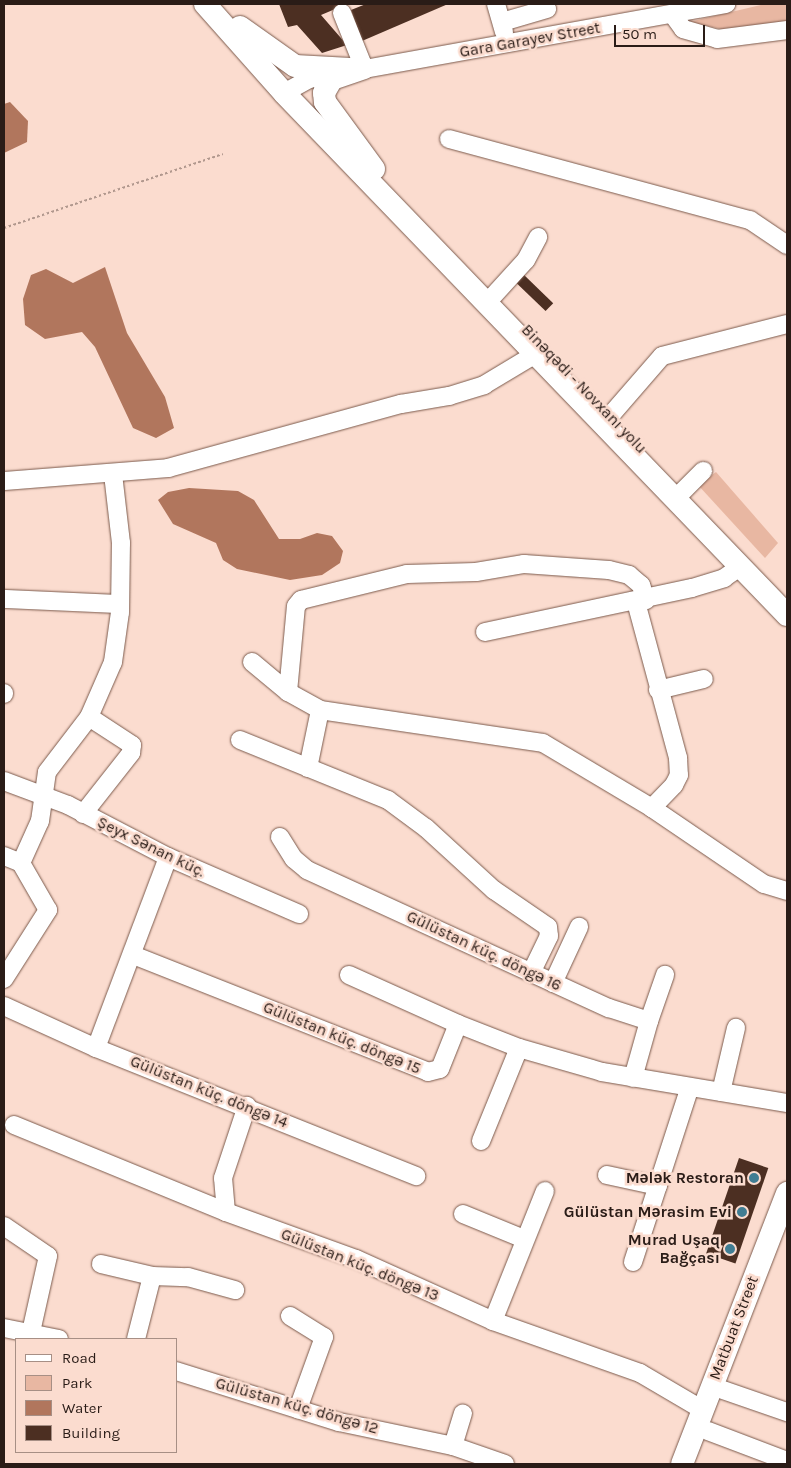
<!DOCTYPE html>
<meta charset="utf-8">
<style>
body{margin:0}
#map{position:relative;width:791px;height:1468px;overflow:hidden;background:#fbdccf;font-family:Karla,sans-serif}
div>[style]{position:absolute}
[style*='--x']{left:calc(var(--x)*1px);top:calc(var(--y)*1px);width:calc(var(--w)*1px);rotate:calc(var(--a)*1deg)}
.green>*{inset:0;background:#e8b7a2}
.water>*{inset:0;background:#b1765d}
.building>*{inset:0;background:#4c2f22;transform-origin:0 0}
.path>*{height:2px;margin-top:-1px;transform-origin:0;background:repeating-linear-gradient(90deg,#b1988e 0 2.5px,transparent 0 5px)}
.roads{filter:drop-shadow(0 0 1px #7b5a4c) drop-shadow(0 0 1px #7b5a4c)}
.minor>*{height:18px;margin:-9px;padding:0 9px;transform-origin:9px;border-radius:9px;background:#fff}
.major>*{height:22px;margin:-11px;padding:0 11px;transform-origin:11px;border-radius:11px;background:#fff}
.dots>*{width:14px;height:14px;translate:-50% -50%;box-sizing:border-box;border:2px solid #fbdccf;border-radius:50%}
span{translate:-50% -50%;white-space:nowrap;text-align:center;line-height:1.15;-webkit-text-stroke:5px #fbdccf;paint-order:stroke}
.street-label{font-size:16px;color:#2a1c17}
.poi-label{font-size:16px;color:#2a1c17;font-weight:700}
.right{translate:-100% -50%;text-align:right}
.frame{position:absolute;inset:0;border:5px solid #2a1c17;pointer-events:none}
.legend{position:absolute;left:15px;top:1338px;width:162px;height:115px;box-sizing:border-box;background:#fbdccf;border:1px solid #a78f85;margin:0;padding:6px 9px;list-style:none;font-size:15px;color:#2a1c17}
.legend li{display:flex;align-items:center;gap:10px;height:25px}
.legend b{width:25px;border:1px solid #a78f85}
.scale{position:absolute;left:614px;top:25px;width:91px;height:22px;box-sizing:border-box;border:2px solid #2a1c17;border-top:0;padding-left:6px;font-size:15px;line-height:18px;white-space:nowrap;color:#2a1c17;-webkit-text-stroke:4px #fbdccf;paint-order:stroke}
</style>
<div id="map">
<div class="green">
<i style="clip-path:polygon(765px 4px,787px 4px,787px 24px,726px 30px,689px 22px)"></i>
<i style="clip-path:polygon(716px 472px,778px 543px,765px 558px,698px 485px)"></i>
</div>
<div class="water">
<i style="clip-path:polygon(10px 102px,28px 121px,27px 142px,4px 153px,4px 104px)"></i>
<i style="clip-path:polygon(105px 267px,127px 333px,165px 397px,174px 428px,156px 438px,133px 428px,95px 347px,82px 332px,45px 339px,25px 325px,23px 299px,31px 275px,46px 269px,73px 283px)"></i>
<i style="clip-path:polygon(189px 488px,238px 491px,254px 500px,279px 539px,300px 539px,317px 533px,332px 536px,343px 551px,340px 563px,322px 575px,290px 580px,237px 569px,223px 560px,216px 543px,173px 524px,158px 500px,168px 492px)"></i>
</div>
<div class="building">
<i style="clip-path:polygon(279px 4px,347px 4px,321px 15px,347px 45px,322px 53px,297px 25px,288px 27px)"></i>
<i style="clip-path:polygon(366px 4px,448px 4px,362px 41px,351px 10px)"></i>
<i style="left:523px;top:274px;width:42px;height:11px;rotate:44deg"></i>
<i style="left:739px;top:1158px;width:31px;height:101px;rotate:19deg"></i>
</div>
<div class="path">
<i style="--x:4;--y:228;--w:231;--a:-18.7"></i>
</div>
<div class="roads">
<div class="minor">
<i style="--x:496;--y:4;--w:29;--a:74"></i>
<i style="--x:342;--y:13;--w:59;--a:68.2"></i>
<i style="--x:673;--y:15;--w:17;--a:54"></i>
<i style="--x:683;--y:29;--w:35;--a:16"></i>
<i style="--x:717;--y:39;--w:71;--a:-7.3"></i>
<i style="--x:502;--y:22;--w:47;--a:-16.1"></i>
<i style="--x:284;--y:93;--w:29;--a:-29"></i>
<i style="--x:309;--y:79;--w:424;--a:-10.2"></i>
<i style="--x:449;--y:139;--w:312;--a:15.1"></i>
<i style="--x:750;--y:220;--w:45;--a:34"></i>
<i style="--x:494;--y:295;--w:47;--a:-47.6"></i>
<i style="--x:526;--y:260;--w:26;--a:-62"></i>
<i style="--x:610;--y:416;--w:79;--a:-49.1"></i>
<i style="--x:662;--y:356;--w:129;--a:-14.4"></i>
<i style="--x:4;--y:481;--w:165;--a:-4.5"></i>
<i style="--x:168;--y:468;--w:242;--a:-15.4"></i>
<i style="--x:401;--y:404;--w:49;--a:-9.5"></i>
<i style="--x:449;--y:396;--w:37;--a:-17"></i>
<i style="--x:484;--y:385;--w:58;--a:-31"></i>
<i style="--x:682;--y:492;--w:30;--a:-45"></i>
<i style="--x:4;--y:599;--w:116;--a:2.5"></i>
<i style="--x:636;--y:602;--w:162;--a:74.9"></i>
<i style="--x:678;--y:758;--w:17;--a:87"></i>
<i style="--x:679;--y:775;--w:11;--a:117"></i>
<i style="--x:674;--y:785;--w:32;--a:134"></i>
<i style="--x:485;--y:632;--w:212;--a:-12"></i>
<i style="--x:692;--y:588;--w:34;--a:-17"></i>
<i style="--x:724;--y:578;--w:19;--a:-35"></i>
<i style="--x:252;--y:662;--w:47;--a:39.8"></i>
<i style="--x:288;--y:692;--w:37;--a:29"></i>
<i style="--x:320;--y:710;--w:225;--a:8.4"></i>
<i style="--x:543;--y:743;--w:127;--a:30.8"></i>
<i style="--x:652;--y:808;--w:135;--a:34.2"></i>
<i style="--x:764;--y:884;--w:24;--a:17"></i>
<i style="--x:658;--y:690;--w:47;--a:-13.4"></i>
<i style="--x:288;--y:692;--w:86;--a:-84.7"></i>
<i style="--x:296;--y:606;--w:8;--a:-50"></i>
<i style="--x:301;--y:600;--w:109;--a:-13.8"></i>
<i style="--x:407;--y:574;--w:69;--a:-1.7"></i>
<i style="--x:476;--y:572;--w:49;--a:-9.5"></i>
<i style="--x:524;--y:564;--w:85;--a:4"></i>
<i style="--x:609;--y:570;--w:21;--a:14"></i>
<i style="--x:629;--y:575;--w:16;--a:40"></i>
<i style="--x:641;--y:585;--w:16;--a:72"></i>
<i style="--x:4;--y:694;--w:1;--a:-90"></i>
<i style="--x:240;--y:740;--w:160;--a:22.1"></i>
<i style="--x:388;--y:800;--w:47;--a:36.4"></i>
<i style="--x:426;--y:828;--w:92;--a:42.4"></i>
<i style="--x:494;--y:890;--w:65;--a:34.4"></i>
<i style="--x:548;--y:927;--w:9;--a:84"></i>
<i style="--x:549;--y:936;--w:41;--a:115.9"></i>
<i style="--x:308;--y:768;--w:59;--a:-78.3"></i>
<i style="--x:4;--y:781;--w:68;--a:20.6"></i>
<i style="--x:68;--y:805;--w:113;--a:27.5"></i>
<i style="--x:168;--y:857;--w:143;--a:23.5"></i>
<i style="--x:83;--y:814;--w:78;--a:-51.8"></i>
<i style="--x:131;--y:753;--w:8;--a:-83"></i>
<i style="--x:132;--y:745;--w:51;--a:-146.9"></i>
<i style="--x:280;--y:837;--w:26;--a:58"></i>
<i style="--x:294;--y:859;--w:17;--a:40"></i>
<i style="--x:307;--y:870;--w:332;--a:24.6"></i>
<i style="--x:609;--y:1008;--w:42;--a:18"></i>
<i style="--x:649;--y:1021;--w:59;--a:105.7"></i>
<i style="--x:4;--y:856;--w:18;--a:22"></i>
<i style="--x:133;--y:955;--w:317;--a:21.6"></i>
<i style="--x:428;--y:1072;--w:12;--a:-14"></i>
<i style="--x:440;--y:1069;--w:48;--a:-68.2"></i>
<i style="--x:458;--y:1024;--w:66;--a:21.5"></i>
<i style="--x:519;--y:1048;--w:86;--a:16.1"></i>
<i style="--x:602;--y:1072;--w:188;--a:9.5"></i>
<i style="--x:349;--y:975;--w:120;--a:24.2"></i>
<i style="--x:4;--y:979;--w:82;--a:-57.5"></i>
<i style="--x:48;--y:910;--w:54;--a:-119.9"></i>
<i style="--x:21;--y:863;--w:46;--a:-65.7"></i>
<i style="--x:40;--y:821;--w:49;--a:-81.9"></i>
<i style="--x:47;--y:772;--w:69;--a:-52.6"></i>
<i style="--x:89;--y:717;--w:60;--a:-66.4"></i>
<i style="--x:113;--y:662;--w:50;--a:-82"></i>
<i style="--x:120;--y:612;--w:69;--a:-89.2"></i>
<i style="--x:121;--y:543;--w:69;--a:-96.6"></i>
<i style="--x:553;--y:983;--w:62;--a:-65.1"></i>
<i style="--x:4;--y:1006;--w:101;--a:24.5"></i>
<i style="--x:96;--y:1048;--w:345;--a:21.8"></i>
<i style="--x:649;--y:1021;--w:49;--a:-70.8"></i>
<i style="--x:96;--y:1048;--w:204;--a:-69.3"></i>
<i style="--x:721;--y:1092;--w:66;--a:-76.8"></i>
<i style="--x:14;--y:1125;--w:229;--a:22.3"></i>
<i style="--x:226;--y:1212;--w:138;--a:19.9"></i>
<i style="--x:356;--y:1259;--w:150;--a:24.3"></i>
<i style="--x:493;--y:1321;--w:156;--a:19.5"></i>
<i style="--x:640;--y:1373;--w:73;--a:30.4"></i>
<i style="--x:481;--y:1141;--w:100;--a:-67.8"></i>
<i style="--x:607;--y:1175;--w:52;--a:12.2"></i>
<i style="--x:226;--y:1212;--w:34;--a:-95"></i>
<i style="--x:223;--y:1178;--w:76;--a:-71.6"></i>
<i style="--x:463;--y:1214;--w:66;--a:22.3"></i>
<i style="--x:4;--y:1226;--w:53;--a:34.3"></i>
<i style="--x:48;--y:1256;--w:78;--a:102.6"></i>
<i style="--x:633;--y:1262;--w:184;--a:-72"></i>
<i style="--x:101;--y:1264;--w:52;--a:13.2"></i>
<i style="--x:152;--y:1276;--w:36;--a:2"></i>
<i style="--x:188;--y:1277;--w:49;--a:15.5"></i>
<i style="--x:290;--y:1316;--w:40;--a:32"></i>
<i style="--x:324;--y:1337;--w:77;--a:109.9"></i>
<i style="--x:493;--y:1321;--w:140;--a:-68.2"></i>
<i style="--x:4;--y:1328;--w:56;--a:11.3"></i>
<i style="--x:136;--y:1339;--w:65;--a:-75.7"></i>
<i style="--x:176;--y:1371;--w:171;--a:17.4"></i>
<i style="--x:339;--y:1422;--w:116;--a:11.9"></i>
<i style="--x:453;--y:1446;--w:55;--a:19.1"></i>
<i style="--x:723;--y:1390;--w:68;--a:19"></i>
<i style="--x:708;--y:1431;--w:85;--a:20.8"></i>
<i style="--x:453;--y:1446;--w:34;--a:-73"></i>
</div>
<div class="major">
<i style="--x:205;--y:4;--w:119;--a:48.4"></i>
<i style="--x:284;--y:93;--w:725;--a:46.06"></i>
<i style="--x:240;--y:27;--w:67;--a:35.3"></i>
<i style="--x:295;--y:66;--w:55;--a:3.1"></i>
<i style="--x:364;--y:68;--w:34;--a:161"></i>
<i style="--x:332;--y:79;--w:16;--a:120"></i>
<i style="--x:324;--y:93;--w:9;--a:84"></i>
<i style="--x:325;--y:102;--w:83;--a:53.8"></i>
<i style="--x:682;--y:1464;--w:291;--a:-68.8"></i>
</div>
</div>
<div class="dots">
<i style="left:754px;top:1178px;background:#407d93"></i>
<i style="left:742px;top:1212px;background:#407d93"></i>
<i style="left:730px;top:1249px;background:#407d93"></i>
</div>
<div class="street-label">
<span style="left:530px;top:40px;rotate:-10deg">Gara Garayev Street</span>
<span style="left:584px;top:389px;rotate:46deg">Binəqədi - Novxanı yolu</span>
<span style="left:151px;top:847px;rotate:26deg">Şeyx Sənan küç.</span>
<span style="left:484px;top:951px;rotate:25deg">Gülüstan küç. döngə 16</span>
<span style="left:342px;top:1038px;rotate:22deg">Gülüstan küç. döngə 15</span>
<span style="left:209px;top:1092px;rotate:22deg">Gülüstan küç. döngə 14</span>
<span style="left:360px;top:1265px;rotate:22deg">Gülüstan küç. döngə 13</span>
<span style="left:734px;top:1328px;rotate:-69deg">Matbuat Street</span>
<span style="left:297px;top:1406px;rotate:16deg">Gülüstan küç. döngə 12</span>
</div>
<div class="poi-label">
<span class="right" style="left:744px;top:1178px">Mələk Restoran</span>
<span class="right" style="left:732px;top:1212px">Gülüstan Mərasim Evi</span>
<span class="right" style="left:720px;top:1249px">Murad Uşaq<br>Bağçası</span>
</div>
<div class="frame"></div>
<ul class="legend">
<li><b style="height:6px;background:#fff"></b>Road</li>
<li><b style="height:14px;background:#e8b7a2"></b>Park</li>
<li><b style="height:14px;background:#b1765d"></b>Water</li>
<li><b style="height:14px;background:#4c2f22"></b>Building</li>
</ul>
<div class="scale">50 m</div>
</div>
